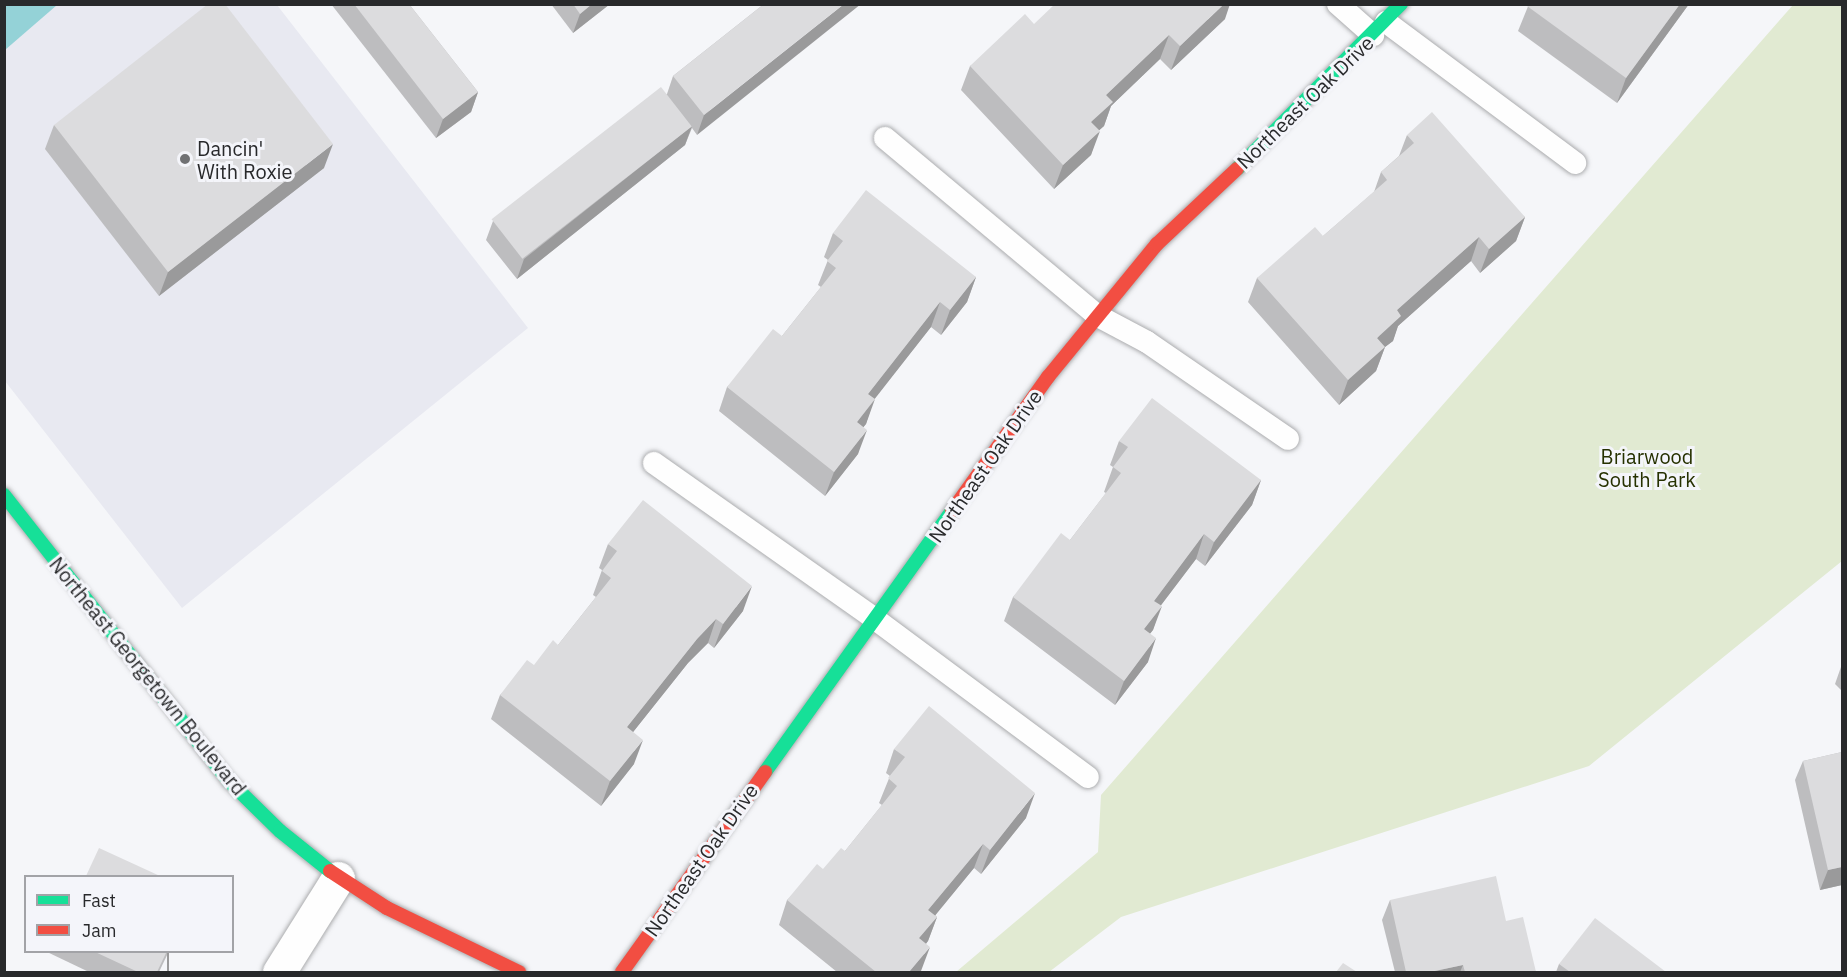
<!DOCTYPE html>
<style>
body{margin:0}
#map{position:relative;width:1847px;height:977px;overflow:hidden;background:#f5f6f9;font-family:"IBM Plex Sans",sans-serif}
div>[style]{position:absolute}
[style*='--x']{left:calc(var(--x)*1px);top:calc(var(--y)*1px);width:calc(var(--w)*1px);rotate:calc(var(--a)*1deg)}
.built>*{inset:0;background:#e8e9f1}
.green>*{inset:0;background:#e1ead2}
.water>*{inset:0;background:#94d2d7}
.roads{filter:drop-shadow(0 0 2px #abacae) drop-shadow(0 0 2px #abacae)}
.lane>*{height:22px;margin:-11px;padding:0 11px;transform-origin:11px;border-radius:11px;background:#fefefe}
.street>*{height:33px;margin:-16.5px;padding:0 16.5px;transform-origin:16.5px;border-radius:16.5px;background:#fefefe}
.fast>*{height:14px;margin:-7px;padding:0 7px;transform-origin:7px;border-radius:7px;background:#16e098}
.jam>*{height:14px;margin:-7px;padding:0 7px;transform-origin:7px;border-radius:7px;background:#f24e42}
.wall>*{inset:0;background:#bdbdbf}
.shaded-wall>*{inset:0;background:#9a9a9b;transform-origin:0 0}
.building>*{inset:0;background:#dcdcde;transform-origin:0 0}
.dots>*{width:16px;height:16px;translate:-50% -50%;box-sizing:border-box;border:3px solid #f4f5fa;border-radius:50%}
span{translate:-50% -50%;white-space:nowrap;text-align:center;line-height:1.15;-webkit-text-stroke:6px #f4f5fa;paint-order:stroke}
.street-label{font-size:20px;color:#28292b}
.poi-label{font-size:20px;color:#28292b}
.left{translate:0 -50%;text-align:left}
.park-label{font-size:20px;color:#263101}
.frame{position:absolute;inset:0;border:6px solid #28292b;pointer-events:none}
.legend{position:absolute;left:24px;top:875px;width:210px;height:78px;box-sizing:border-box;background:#f4f5fa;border:2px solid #a2a3a7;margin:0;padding:8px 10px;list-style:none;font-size:18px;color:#28292b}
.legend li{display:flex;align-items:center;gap:12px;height:30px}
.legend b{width:30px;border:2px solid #a2a3a7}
</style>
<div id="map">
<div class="built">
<i style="clip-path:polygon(5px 5px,277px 5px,528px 328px,182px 608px,5px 381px)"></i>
</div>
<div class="green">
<i style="clip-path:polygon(1793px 5px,1842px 5px,1842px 561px,1589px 766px,1121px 917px,1049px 972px,956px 972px,1098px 852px,1101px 795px)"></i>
</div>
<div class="water">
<i style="clip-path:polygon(5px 4px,57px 4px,57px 5px,5px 50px)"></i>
</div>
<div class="roads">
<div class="lane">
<i style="--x:1338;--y:4;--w:47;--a:41.5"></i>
<i style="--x:1386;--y:22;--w:236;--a:36.7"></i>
<i style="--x:885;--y:138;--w:278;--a:39.9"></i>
<i style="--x:1098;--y:316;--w:55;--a:28"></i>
<i style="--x:1147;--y:342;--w:171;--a:34.5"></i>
<i style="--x:654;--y:463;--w:271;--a:35.2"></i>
<i style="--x:875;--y:619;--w:265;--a:36.6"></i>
</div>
<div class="street">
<i style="--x:279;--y:972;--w:111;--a:-57.9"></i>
</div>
<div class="fast">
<i style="--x:1237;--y:169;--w:233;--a:-45.2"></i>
<i style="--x:4;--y:495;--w:364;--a:51.8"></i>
<i style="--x:229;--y:781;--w:71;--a:44.4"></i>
<i style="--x:280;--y:831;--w:64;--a:38.7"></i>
<i style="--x:765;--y:772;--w:321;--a:-54.4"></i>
</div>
<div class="jam">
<i style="--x:952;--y:511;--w:165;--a:-54.4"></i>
<i style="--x:1048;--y:377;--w:172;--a:-50.7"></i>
<i style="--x:1157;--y:244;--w:110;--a:-43.2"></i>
<i style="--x:330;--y:871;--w:68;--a:33"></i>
<i style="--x:387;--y:908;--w:147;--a:25.9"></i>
<i style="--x:622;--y:972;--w:246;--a:-54.4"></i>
</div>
</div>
<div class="wall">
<i style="clip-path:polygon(331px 4px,409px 4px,478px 92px,471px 112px,436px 138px)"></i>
<i style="clip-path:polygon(551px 4px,610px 4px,573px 33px)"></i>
<i style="clip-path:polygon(764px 4px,697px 135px,692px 128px,685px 145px,517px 279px,486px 240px,493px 221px,667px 94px,673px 76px)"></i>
<i style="clip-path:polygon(1529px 4px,1689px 4px,1617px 103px,1518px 31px)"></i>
<i style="clip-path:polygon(1225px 19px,1171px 70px,1160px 59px,1111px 106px,1104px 126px,1099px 130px,1091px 155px,1054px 189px,961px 90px,970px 66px,1034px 24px)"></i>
<i style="clip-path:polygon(54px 125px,324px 168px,159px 296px,45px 149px)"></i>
<i style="clip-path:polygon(1407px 135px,1525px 217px,1516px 241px,1480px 273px,1471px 261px,1398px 326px,1393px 341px,1385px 347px,1376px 371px,1339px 405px,1248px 302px,1257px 278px,1323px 236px,1374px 192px,1381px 172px,1399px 156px)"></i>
<i style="clip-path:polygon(833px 233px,976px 277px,967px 302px,941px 335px,931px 327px,874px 399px,866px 424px,863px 427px,858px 454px,825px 496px,719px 411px,727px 387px,782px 336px,821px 287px,818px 285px,828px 260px,824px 257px)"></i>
<i style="clip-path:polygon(1119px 441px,1261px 480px,1252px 505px,1205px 566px,1196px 559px,1161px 605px,1153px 630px,1150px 633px,1148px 662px,1115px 705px,1004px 621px,1013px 597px,1070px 540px,1106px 493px,1104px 492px,1113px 467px,1110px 465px)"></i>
<i style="clip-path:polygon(608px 544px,743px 611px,714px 648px,708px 643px,688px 663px,633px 732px,634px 764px,601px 806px,491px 719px,500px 695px,558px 645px,596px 597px,593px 595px,602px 570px,599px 568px)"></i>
<i style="clip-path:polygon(1842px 664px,1842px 691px,1835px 684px)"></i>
<i style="clip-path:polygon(894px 749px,1026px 818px,981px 874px,974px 868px,935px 915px,937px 917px,928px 941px,926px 944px,920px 972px,837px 972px,779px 925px,787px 900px,845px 851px,882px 805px,879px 803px,890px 776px,886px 773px)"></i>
<i style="clip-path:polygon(1842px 752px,1842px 885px,1820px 890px,1795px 780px,1803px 761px)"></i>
<i style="clip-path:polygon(1390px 900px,1506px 921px,1536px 972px,1395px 972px,1382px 920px)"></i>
<i style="clip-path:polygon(45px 951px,169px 951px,159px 972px,89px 972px)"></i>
<i style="clip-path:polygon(1559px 964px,1666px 972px,1556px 972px)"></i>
</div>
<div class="shaded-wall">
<i style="clip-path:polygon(592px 4px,610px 4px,573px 33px,580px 14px)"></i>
<i style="clip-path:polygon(844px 4px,861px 4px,697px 135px,704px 115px)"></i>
<i style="clip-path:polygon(1224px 4px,1230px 4px,1225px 19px,1171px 70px,1180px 46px)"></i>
<i style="clip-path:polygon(1680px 4px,1689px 4px,1617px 103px,1626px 78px)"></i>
<i style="clip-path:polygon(1169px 35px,1160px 59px,1111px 106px,1104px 126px,1082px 146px,1091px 122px,1106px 95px)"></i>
<i style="clip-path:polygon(478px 92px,471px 112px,436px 138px,443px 119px)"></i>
<i style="clip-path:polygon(692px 126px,685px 145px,517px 279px,524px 259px)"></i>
<i style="clip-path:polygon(1100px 131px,1091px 155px,1054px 189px,1063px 165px)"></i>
<i style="clip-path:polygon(333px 144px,324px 168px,159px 296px,168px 272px)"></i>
<i style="clip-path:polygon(1525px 217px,1516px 241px,1480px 273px,1489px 249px)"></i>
<i style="clip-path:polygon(1479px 237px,1471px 261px,1398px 326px,1393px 341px,1385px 347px,1376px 371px,1339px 405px,1348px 380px,1397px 310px)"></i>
<i style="clip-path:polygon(976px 277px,967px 302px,941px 335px,950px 310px)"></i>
<i style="clip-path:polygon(940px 302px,931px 327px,859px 419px,868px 394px)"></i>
<i style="clip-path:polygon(875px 399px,866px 424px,848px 446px,857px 422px)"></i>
<i style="clip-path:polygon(867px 430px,858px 454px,825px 496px,834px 472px)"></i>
<i style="clip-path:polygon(1261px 480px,1252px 505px,1205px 566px,1214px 542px)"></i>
<i style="clip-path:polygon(1204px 534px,1196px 559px,1146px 625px,1154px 601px)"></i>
<i style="clip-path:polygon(752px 586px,743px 611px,714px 648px,723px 624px)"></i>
<i style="clip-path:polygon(1162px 606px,1153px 630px,1135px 653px,1144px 629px)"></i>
<i style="clip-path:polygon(716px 619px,708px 643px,688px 663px,618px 751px,627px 727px,697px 639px)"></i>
<i style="clip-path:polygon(1156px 638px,1148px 662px,1115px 705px,1124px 681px)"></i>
<i style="clip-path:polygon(643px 740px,634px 764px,601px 806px,610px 781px)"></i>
<i style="clip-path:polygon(1035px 793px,1026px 818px,981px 874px,990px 850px)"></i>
<i style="clip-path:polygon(983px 844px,974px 868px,920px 934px,928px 910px)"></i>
<i style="clip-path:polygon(1842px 867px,1842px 885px,1820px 890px,1828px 870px)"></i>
<i style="clip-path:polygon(937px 917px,928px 941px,910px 963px,919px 938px)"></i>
<i style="clip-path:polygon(930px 947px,921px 971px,920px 972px,909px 972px)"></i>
<i style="left:167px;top:951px;width:2px;height:23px"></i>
<i style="clip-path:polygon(1463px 965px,1460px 972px,1430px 972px)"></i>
</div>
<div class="building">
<i style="clip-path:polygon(208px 4px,225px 4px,333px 144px,168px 272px,54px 125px)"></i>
<i style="clip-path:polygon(354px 4px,409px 4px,478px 92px,443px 119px)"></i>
<i style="clip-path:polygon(573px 4px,592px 4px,580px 14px)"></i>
<i style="clip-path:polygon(764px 4px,844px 4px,704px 115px,673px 76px)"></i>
<i style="clip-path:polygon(1055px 4px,1224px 4px,1180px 46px,1169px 35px,1106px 95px,1113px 102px,1091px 122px,1100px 131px,1063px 165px,970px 66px,1025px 14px,1034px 24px)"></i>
<i style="clip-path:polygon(1529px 4px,1680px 4px,1626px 78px,1527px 6px)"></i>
<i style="left:661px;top:87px;width:50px;height:215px;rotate:52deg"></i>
<i style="clip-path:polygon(1432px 112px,1525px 217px,1489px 249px,1479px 237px,1397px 310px,1401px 316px,1377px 338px,1385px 347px,1348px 380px,1257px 278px,1315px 227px,1323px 236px,1387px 180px,1381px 172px,1414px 143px,1407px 135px)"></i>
<i style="clip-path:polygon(866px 190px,976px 277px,950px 310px,940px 302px,868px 394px,875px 399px,857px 422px,867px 430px,834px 472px,727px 387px,773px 329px,782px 336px,836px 268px,827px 261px,843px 241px,833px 233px)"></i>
<i style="clip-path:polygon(1152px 398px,1261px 480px,1214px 542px,1204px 534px,1154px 601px,1162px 606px,1144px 629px,1156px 638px,1124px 681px,1013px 597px,1061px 533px,1070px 540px,1121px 473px,1113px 467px,1128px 447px,1119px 441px)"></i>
<i style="clip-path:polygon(643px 500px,752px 586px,723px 624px,716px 619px,697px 639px,627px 727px,643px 740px,610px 781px,500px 695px,527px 660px,534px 665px,553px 640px,558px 645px,611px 578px,602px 571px,617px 551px,608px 544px)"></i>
<i style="clip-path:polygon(929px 706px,1035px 793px,990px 850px,983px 844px,928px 910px,937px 917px,919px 938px,930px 947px,909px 972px,876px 972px,787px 900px,817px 864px,823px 869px,841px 848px,845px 851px,897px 786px,888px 778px,905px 757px,894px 749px)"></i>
<i style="clip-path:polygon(1842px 752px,1842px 867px,1828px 870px,1803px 761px)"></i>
<i style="clip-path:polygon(99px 848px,160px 876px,86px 876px)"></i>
<i style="clip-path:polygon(1496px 876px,1506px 921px,1523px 917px,1536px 972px,1465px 972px,1463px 965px,1430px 972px,1406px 972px,1390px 900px)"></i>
<i style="clip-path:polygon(1595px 918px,1666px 972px,1570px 972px,1559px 964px)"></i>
<i style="clip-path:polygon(93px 951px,167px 951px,157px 972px,138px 972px)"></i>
<i style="clip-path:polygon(1343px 963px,1357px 972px,1336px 972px)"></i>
</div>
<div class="dots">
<i style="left:185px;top:159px;background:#707173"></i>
</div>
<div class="street-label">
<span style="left:1305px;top:102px;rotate:-44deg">Northeast Oak Drive</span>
<span style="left:985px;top:466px;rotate:-55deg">Northeast Oak Drive</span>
<span style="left:148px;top:676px;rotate:51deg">Northeast Georgetown Boulevard</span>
<span style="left:701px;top:860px;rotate:-55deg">Northeast Oak Drive</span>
</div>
<div class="poi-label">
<span class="left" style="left:197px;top:160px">Dancin'<br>With Roxie</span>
</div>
<div class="park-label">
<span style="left:1647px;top:468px">Briarwood<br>South Park</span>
</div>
<div class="frame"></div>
<ul class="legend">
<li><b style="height:8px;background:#16e098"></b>Fast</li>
<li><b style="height:8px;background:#f24e42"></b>Jam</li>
</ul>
</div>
